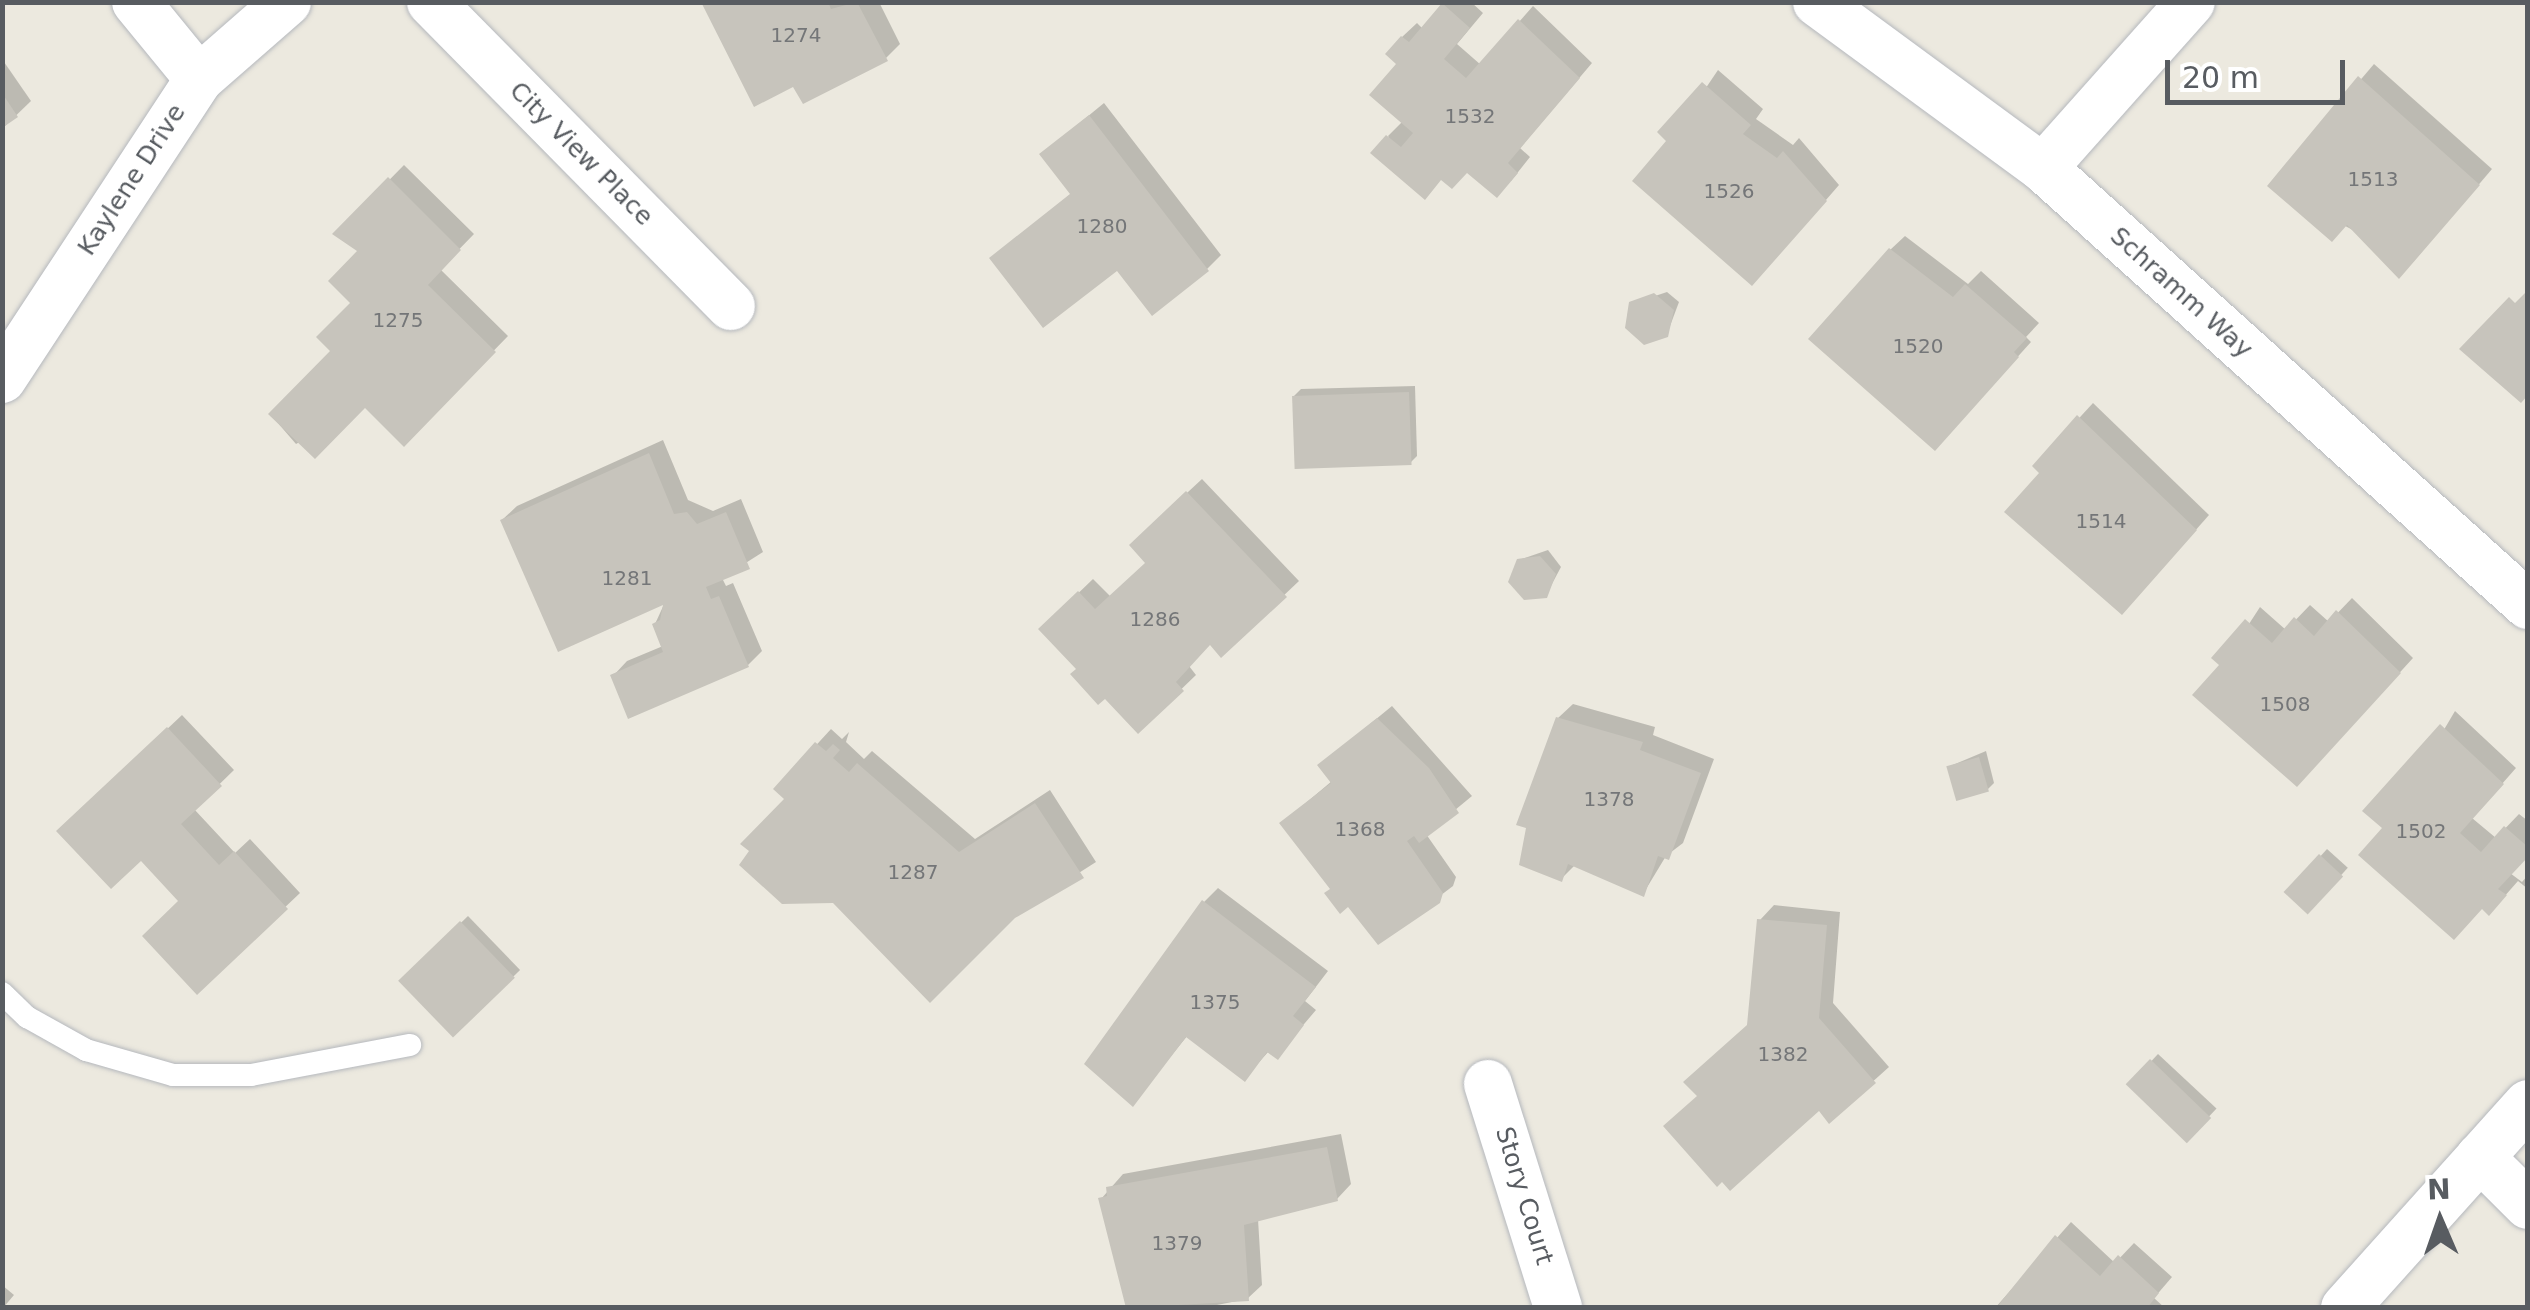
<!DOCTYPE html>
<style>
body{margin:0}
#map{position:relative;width:2530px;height:1310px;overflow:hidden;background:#ece9df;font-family:"DejaVu Sans",sans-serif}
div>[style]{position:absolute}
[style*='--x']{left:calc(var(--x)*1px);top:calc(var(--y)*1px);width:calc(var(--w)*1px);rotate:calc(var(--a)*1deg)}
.shadow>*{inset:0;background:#0003;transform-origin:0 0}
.building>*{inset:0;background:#c7c4bc;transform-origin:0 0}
.roads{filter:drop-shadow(0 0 2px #b5b8bd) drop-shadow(0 0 2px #b5b8bd)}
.lane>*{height:22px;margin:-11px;padding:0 11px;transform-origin:11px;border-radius:11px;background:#fff}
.street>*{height:48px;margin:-24px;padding:0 24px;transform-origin:24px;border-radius:24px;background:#fff}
span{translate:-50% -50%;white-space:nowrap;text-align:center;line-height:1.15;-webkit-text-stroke:8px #fff;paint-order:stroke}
.number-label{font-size:20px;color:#747678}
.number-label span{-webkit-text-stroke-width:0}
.street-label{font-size:25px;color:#585c61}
.frame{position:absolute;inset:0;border:5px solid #585c61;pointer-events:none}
.north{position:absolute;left:2390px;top:1170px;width:100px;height:100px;-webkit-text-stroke:8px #fff;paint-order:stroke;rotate:358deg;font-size:28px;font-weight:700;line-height:40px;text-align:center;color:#585c61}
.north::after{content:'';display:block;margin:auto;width:35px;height:45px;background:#585c61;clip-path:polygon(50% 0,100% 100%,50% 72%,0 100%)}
.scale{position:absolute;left:2165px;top:60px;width:180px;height:45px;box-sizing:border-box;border:5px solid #585c61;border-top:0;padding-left:12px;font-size:30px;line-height:35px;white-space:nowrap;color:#585c61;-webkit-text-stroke:8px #fff;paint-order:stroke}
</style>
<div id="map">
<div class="shadow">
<i style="clip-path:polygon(704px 2px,879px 2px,900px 44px,886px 58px,794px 83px)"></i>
<i style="clip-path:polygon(1446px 2px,1471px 2px,1483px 13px,1457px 44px,1481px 65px,1533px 6px,1592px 63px,1520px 148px,1530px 157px,1511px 181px,1468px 170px,1442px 178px,1424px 197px,1388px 136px,1403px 121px,1402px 37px,1417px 23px,1423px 29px)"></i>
<i style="clip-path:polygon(2px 59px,31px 101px,2px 129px)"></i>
<i style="clip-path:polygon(2374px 64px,2492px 169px,2413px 262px,2270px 186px)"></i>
<i style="clip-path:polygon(1718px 70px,1763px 109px,1756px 119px,1793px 145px,1799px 138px,1839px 185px,1766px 269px,1670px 141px)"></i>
<i style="clip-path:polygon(1104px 103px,1221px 255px,1207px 269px,992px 258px,1072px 193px,1042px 154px)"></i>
<i style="clip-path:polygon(404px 165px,474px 234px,440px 269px,508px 336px,404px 443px,365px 405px,296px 444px,271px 415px,334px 351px,353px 303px,361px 251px,336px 234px)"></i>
<i style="clip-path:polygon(1905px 236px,1968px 284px,1981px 271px,2039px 323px,2026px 337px,2031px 342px,1949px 433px,1890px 250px)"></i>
<i style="clip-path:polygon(1667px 292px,1679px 302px,1667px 334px,1634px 303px)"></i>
<i style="clip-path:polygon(1415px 386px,1417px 456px,1410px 463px,1294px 396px,1301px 389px)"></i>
<i style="clip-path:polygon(2093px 403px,2209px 515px,2136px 598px,2035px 466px)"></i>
<i style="clip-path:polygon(663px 440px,688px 500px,713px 511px,741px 499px,763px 552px,722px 578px,726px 586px,733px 583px,762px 651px,748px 665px,613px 676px,627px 661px,663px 646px,655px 624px,666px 600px,502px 520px,517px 506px)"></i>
<i style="clip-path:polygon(1202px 479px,1299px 581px,1222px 654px,1211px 642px,1189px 666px,1196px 675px,1138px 731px,1041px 629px,1093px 579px,1111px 597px,1148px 562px,1146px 531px)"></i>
<i style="clip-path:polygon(1548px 550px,1561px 567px,1546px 595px,1519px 560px)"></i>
<i style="clip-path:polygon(2352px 598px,2413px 658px,2311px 770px,2223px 664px,2260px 607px,2286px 630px,2310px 605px,2329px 622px)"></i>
<i style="clip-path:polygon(1573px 704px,1655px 727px,1653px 735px,1714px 759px,1683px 843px,1666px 856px,1643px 894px,1576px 864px,1561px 879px,1558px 718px)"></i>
<i style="clip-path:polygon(1392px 706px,1472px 796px,1426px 834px,1456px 877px,1453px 886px,1379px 942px,1282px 823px,1332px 781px,1320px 765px)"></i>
<i style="clip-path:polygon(2455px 711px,2516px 768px,2472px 818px,2496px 838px,2519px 814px,2528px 821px,2528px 854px,2510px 873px,2522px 882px,2528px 875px,2528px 889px,2518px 881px,2503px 898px,2386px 828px)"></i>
<i style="clip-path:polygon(182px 715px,234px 770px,194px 809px,235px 853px,250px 839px,300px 893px,197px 991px,182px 901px,141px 857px,74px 817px)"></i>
<i style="clip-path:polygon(831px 729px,842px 739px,849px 732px,846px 742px,864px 759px,872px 751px,975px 839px,1050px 790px,1096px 862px,1013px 915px,776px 789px)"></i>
<i style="clip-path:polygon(1986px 751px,1994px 783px,1987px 790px,1948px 767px)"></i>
<i style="left:2327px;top:849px;width:28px;height:59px;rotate:42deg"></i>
<i style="clip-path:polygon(1218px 888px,1328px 971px,1305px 1001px,1316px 1010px,1277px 1056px,1269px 1051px,1245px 1078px,1188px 1035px,1133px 1103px,1204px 902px)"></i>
<i style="clip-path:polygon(1774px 905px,1840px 912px,1833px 1003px,1889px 1067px,1830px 1120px,1819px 1108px,1699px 1095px,1750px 1025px,1760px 920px)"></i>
<i style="left:468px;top:916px;width:75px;height:93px;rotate:46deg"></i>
<i style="left:2158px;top:1054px;width:80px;height:42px;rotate:43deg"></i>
<i style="clip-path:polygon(1341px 1134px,1351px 1184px,1337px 1199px,1258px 1219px,1262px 1285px,1247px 1299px,1202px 1308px,1127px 1308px,1101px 1199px,1123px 1174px)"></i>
<i style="clip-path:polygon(2071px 1222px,2115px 1263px,2134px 1243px,2172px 1277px,2154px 1298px,2165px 1308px,1995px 1308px)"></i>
<i style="clip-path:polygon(2px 1285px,14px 1295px,3px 1308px,2px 1308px)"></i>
</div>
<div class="building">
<i style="clip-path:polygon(701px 2px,828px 2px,831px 9px,857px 2px,888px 61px,803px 104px,793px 87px,754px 107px)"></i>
<i style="clip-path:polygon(1442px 3px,1470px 28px,1444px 59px,1466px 78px,1518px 19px,1580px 78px,1508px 163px,1518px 173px,1497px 198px,1467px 173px,1452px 189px,1441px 180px,1425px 200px,1370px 153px,1386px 135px,1401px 147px,1413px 133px,1369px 95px,1396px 64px,1385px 54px,1401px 36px,1409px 42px)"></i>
<i style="clip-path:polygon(2358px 76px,2480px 185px,2399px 279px,2347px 225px,2332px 242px,2267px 186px)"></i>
<i style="clip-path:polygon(1702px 82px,1751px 125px,1743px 134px,1777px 158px,1783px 151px,1827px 201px,1752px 286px,1632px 181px,1666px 141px,1657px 132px)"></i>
<i style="clip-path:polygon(2px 93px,18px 117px,2px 128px)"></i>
<i style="clip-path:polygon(1089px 115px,1209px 271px,1152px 316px,1117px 271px,1043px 328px,989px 258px,1070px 194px,1039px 154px)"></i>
<i style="clip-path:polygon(388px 177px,461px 250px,428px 285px,496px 352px,404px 447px,365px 408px,315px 459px,268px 414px,330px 351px,316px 337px,350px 303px,328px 281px,357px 251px,332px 234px)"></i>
<i style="clip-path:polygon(1889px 248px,1953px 297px,1965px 284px,2027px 338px,2014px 352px,2019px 357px,1935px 451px,1808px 339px)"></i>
<i style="clip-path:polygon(2528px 290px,2528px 395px,2521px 403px,2459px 349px,2509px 297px,2515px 303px)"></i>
<i style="clip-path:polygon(1654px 293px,1674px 310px,1668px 337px,1644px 345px,1625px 328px,1629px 302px)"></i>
<i style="left:1409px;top:392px;width:73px;height:117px;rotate:88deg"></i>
<i style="clip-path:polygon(2077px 415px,2197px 530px,2122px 615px,2004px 512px,2039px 473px,2032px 466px)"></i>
<i style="clip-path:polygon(649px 453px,674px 514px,687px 512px,697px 524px,726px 512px,750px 569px,706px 587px,711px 599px,719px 596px,749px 667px,628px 719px,610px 675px,663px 652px,652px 624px,660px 620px,663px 605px,558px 652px,500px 520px)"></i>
<i style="clip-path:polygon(1186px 491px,1287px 597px,1221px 658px,1210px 645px,1176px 682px,1184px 691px,1138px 734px,1105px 699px,1098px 705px,1070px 674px,1076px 669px,1038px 629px,1078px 591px,1095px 609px,1145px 563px,1129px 545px)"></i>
<i style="clip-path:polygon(1540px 556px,1556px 574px,1547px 598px,1524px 600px,1508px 582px,1517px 559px)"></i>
<i style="clip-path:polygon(2336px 610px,2401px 673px,2297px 787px,2192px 695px,2219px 665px,2211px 658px,2245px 619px,2272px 643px,2294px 617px,2314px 636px)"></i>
<i style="clip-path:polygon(1556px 717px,1643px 742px,1640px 750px,1701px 773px,1669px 860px,1658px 856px,1644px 897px,1568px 864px,1562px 882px,1519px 865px,1526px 828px,1516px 825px)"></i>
<i style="clip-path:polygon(1377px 718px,1429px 768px,1459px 813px,1419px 843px,1414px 836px,1407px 841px,1443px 893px,1440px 903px,1378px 945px,1348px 907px,1340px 914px,1324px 893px,1330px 889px,1279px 823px,1331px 783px,1317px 765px)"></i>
<i style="clip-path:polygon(2440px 724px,2504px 784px,2460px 833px,2481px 852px,2504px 826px,2528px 847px,2528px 857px,2498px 889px,2507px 895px,2489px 916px,2482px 909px,2454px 940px,2358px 855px,2382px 828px,2362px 811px)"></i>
<i style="clip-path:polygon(167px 727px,222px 786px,181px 824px,219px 865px,234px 851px,288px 909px,197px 995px,142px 936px,178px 901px,141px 861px,111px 889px,56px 831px)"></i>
<i style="clip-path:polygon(815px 742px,826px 751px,833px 744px,840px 750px,833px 758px,849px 772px,857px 763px,959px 852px,1035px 803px,1084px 878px,1015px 918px,930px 1003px,833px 903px,782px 904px,739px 865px,749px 851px,740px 844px,784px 799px,773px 789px)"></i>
<i style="left:1979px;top:757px;width:36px;height:34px;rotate:74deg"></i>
<i style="left:2319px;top:854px;width:33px;height:52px;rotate:43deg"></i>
<i style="clip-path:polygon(1202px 900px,1316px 987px,1293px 1016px,1304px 1025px,1278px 1060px,1267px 1052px,1245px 1082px,1186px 1037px,1133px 1107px,1084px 1064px)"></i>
<i style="clip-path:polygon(1757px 919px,1827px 925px,1819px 1018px,1876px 1083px,1829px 1124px,1819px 1111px,1730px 1191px,1722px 1182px,1717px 1187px,1663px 1126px,1697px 1096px,1683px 1082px,1747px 1025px)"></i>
<i style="left:460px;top:921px;width:79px;height:86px;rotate:46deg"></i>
<i style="left:2150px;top:1059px;width:85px;height:35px;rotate:44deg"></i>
<i style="clip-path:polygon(1327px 1147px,1338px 1201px,1244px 1225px,1249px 1301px,1126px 1308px,1098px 1198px,1107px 1196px,1106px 1187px)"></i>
<i style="clip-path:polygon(2055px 1235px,2100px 1276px,2118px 1255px,2159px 1293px,2147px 1308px,1996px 1308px)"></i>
</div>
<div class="roads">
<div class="lane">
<i style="--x:2;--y:993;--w:35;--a:44"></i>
<i style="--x:27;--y:1017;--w:68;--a:29.2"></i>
<i style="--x:86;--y:1050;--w:91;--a:16"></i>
<i style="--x:173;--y:1075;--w:78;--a:0"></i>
<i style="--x:251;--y:1075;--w:162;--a:-10.7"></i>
</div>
<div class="street">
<i style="--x:136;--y:2;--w:99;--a:50.7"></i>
<i style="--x:431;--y:2;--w:427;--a:45.4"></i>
<i style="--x:1817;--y:2;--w:280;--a:36.3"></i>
<i style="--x:2043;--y:168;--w:653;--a:42.02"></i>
<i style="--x:2043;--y:168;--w:222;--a:-48.3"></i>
<i style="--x:2;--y:379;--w:359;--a:-56.7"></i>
<i style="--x:199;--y:79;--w:117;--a:-41.2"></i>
<i style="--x:1488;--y:1084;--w:235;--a:72.6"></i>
<i style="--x:2480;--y:1157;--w:68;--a:45"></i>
<i style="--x:2345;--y:1308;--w:274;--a:-48.1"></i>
</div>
</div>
<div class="number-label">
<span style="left:796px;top:35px">1274</span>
<span style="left:1470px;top:116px">1532</span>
<span style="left:2373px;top:179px">1513</span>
<span style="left:1729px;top:191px">1526</span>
<span style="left:1102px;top:226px">1280</span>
<span style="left:398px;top:320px">1275</span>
<span style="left:1918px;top:346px">1520</span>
<span style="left:2101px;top:521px">1514</span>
<span style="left:627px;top:578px">1281</span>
<span style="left:1155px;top:619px">1286</span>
<span style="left:2285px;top:704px">1508</span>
<span style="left:1609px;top:799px">1378</span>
<span style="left:1360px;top:829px">1368</span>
<span style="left:2421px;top:831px">1502</span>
<span style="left:913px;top:872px">1287</span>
<span style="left:1215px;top:1002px">1375</span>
<span style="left:1783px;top:1054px">1382</span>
<span style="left:1177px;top:1243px">1379</span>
</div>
<div class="street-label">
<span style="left:581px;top:154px;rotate:45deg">City View Place</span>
<span style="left:132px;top:180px;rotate:-57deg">Kaylene Drive</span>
<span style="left:2181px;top:293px;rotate:42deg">Schramm Way</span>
<span style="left:1524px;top:1196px;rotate:73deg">Story Court</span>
</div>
<div class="frame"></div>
<div class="north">N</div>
<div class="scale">20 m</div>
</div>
